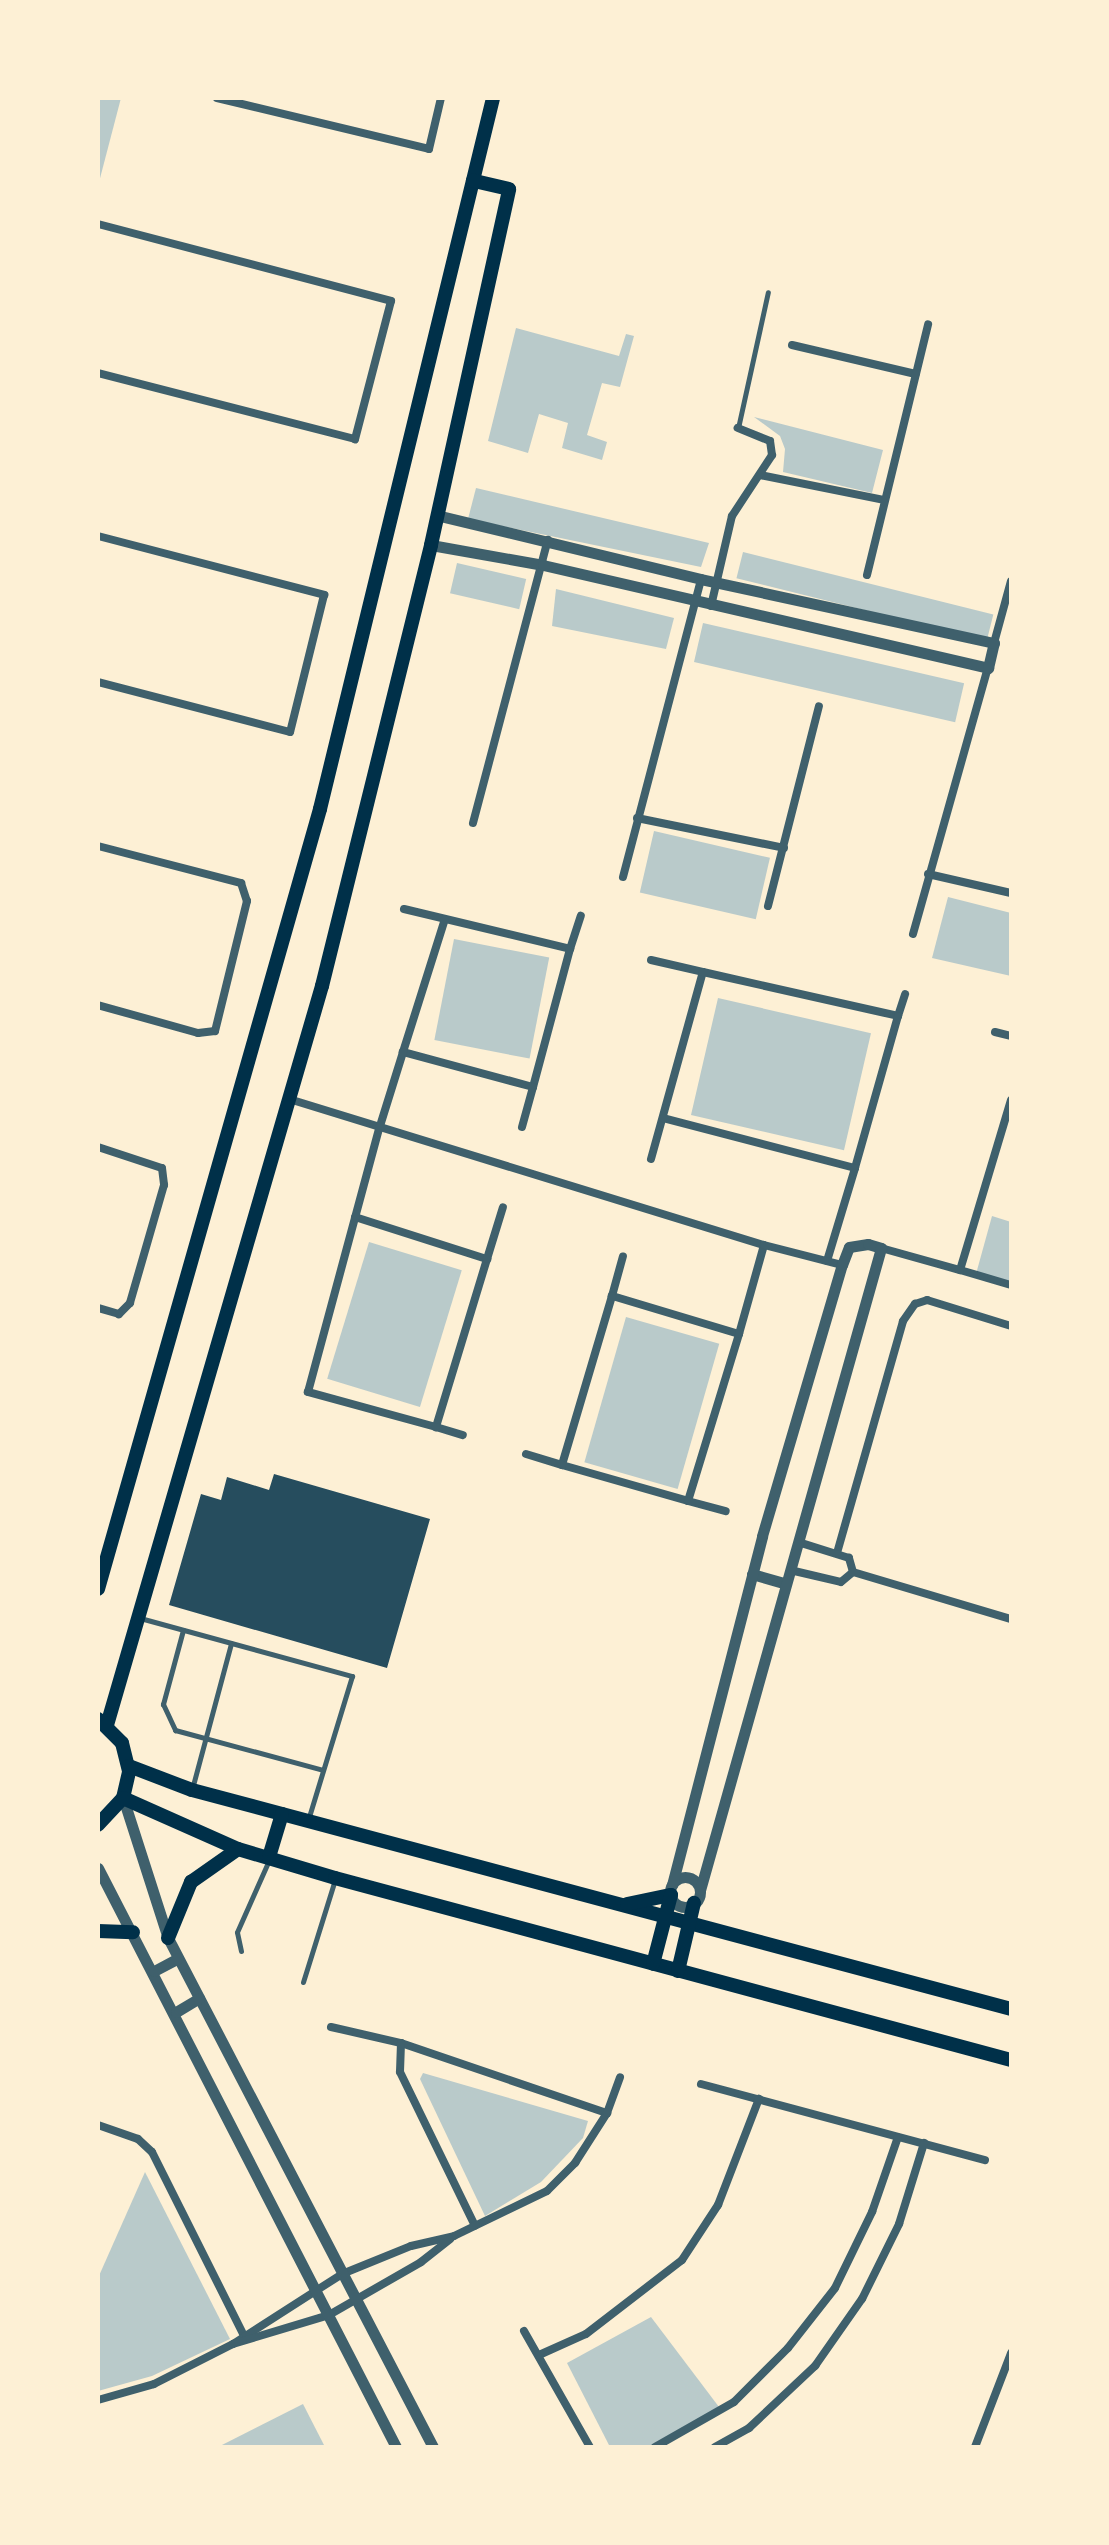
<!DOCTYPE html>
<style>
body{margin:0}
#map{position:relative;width:1109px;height:2545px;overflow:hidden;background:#fdf0d5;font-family:"Asap Condensed",sans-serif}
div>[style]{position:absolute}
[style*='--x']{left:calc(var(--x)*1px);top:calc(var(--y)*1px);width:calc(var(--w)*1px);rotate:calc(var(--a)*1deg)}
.green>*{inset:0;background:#b9caca;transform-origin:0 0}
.building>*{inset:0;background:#264d5e}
.service>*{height:5px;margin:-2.5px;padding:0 2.5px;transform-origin:2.5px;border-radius:2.5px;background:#3f606c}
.minor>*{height:8px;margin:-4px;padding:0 4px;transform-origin:4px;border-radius:4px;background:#3f606c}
.tertiary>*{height:11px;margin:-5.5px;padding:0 5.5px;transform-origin:5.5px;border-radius:5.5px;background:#3f606c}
.tertiary>.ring{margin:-5.5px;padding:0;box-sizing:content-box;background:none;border:11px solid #3f606c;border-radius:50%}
.secondary>*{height:14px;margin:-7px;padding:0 7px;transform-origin:7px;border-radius:7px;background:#003049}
.primary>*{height:14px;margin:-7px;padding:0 7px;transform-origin:7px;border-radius:7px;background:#003049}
span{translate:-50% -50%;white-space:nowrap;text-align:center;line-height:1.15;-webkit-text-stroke:7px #fdf0d5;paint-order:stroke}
.frame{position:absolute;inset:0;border:100px solid #fdf0d5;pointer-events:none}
</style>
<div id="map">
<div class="green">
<i style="clip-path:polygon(98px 98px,121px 98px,98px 186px)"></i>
<i style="clip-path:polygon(516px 328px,619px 356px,626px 334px,634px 336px,620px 387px,602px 383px,587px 435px,607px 442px,602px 460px,562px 448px,568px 423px,539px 414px,528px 453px,488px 441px)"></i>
<i style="clip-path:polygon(754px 417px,883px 450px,872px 493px,783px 472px,785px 449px,780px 436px)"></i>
<i style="clip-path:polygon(476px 488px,709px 543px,701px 567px,468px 519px)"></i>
<i style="left:743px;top:552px;width:258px;height:27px;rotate:14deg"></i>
<i style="left:457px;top:563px;width:71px;height:31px;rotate:13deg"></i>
<i style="clip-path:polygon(556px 589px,674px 618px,666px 649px,552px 626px)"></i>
<i style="left:703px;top:623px;width:268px;height:40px;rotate:13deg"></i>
<i style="left:654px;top:831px;width:119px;height:63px;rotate:13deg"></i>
<i style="clip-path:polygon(948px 897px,1011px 913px,1011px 976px,932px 958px)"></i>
<i style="left:454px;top:939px;width:97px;height:103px;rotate:11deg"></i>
<i style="left:718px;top:998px;width:157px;height:120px;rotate:13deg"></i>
<i style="clip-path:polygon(992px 1216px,1011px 1222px,1011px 1284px,976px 1274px)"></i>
<i style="left:369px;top:1242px;width:97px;height:143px;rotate:17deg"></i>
<i style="left:626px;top:1317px;width:97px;height:151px;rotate:16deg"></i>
<i style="clip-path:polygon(423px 2073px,588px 2121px,583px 2138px,541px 2182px,485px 2216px,420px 2079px)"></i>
<i style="clip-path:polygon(145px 2172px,230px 2339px,152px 2376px,98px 2391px,98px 2278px)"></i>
<i style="clip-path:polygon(651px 2317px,719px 2407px,648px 2447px,610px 2447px,567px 2363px)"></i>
<i style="clip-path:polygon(303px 2404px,325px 2447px,218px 2447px)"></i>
</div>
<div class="building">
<i style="clip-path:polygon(274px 1474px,430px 1519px,387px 1668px,169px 1605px,201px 1494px,221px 1500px,227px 1477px,269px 1490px)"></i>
</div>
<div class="service">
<i style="--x:738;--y:428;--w:139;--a:-77.6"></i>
<i style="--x:140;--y:1618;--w:220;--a:15.3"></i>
<i style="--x:352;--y:1676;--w:151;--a:107"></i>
<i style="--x:183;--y:1630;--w:77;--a:105.1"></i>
<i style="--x:163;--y:1704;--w:29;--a:65"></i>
<i style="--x:175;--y:1730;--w:153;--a:15.1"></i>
<i style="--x:192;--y:1789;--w:151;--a:-75"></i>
<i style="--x:241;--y:1951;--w:19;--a:-102"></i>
<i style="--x:237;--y:1932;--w:79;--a:-66"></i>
<i style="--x:303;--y:1982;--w:108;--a:-72.7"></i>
</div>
<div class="minor">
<i style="--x:217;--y:98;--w:218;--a:13.5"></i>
<i style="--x:429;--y:149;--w:52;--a:-76.8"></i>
<i style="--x:98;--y:224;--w:303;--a:14.7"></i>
<i style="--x:391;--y:301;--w:143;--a:104.6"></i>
<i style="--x:355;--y:439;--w:265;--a:-165.6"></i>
<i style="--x:792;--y:345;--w:127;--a:13.2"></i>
<i style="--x:760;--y:475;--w:126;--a:11.4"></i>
<i style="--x:98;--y:536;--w:234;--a:14.6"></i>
<i style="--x:324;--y:595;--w:141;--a:103.9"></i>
<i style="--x:290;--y:732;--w:198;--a:-165.4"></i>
<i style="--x:867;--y:575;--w:258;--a:-76.3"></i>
<i style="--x:711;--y:606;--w:92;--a:-76.9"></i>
<i style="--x:732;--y:516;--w:73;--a:-56.7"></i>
<i style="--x:772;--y:455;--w:14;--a:-98"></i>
<i style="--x:770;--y:441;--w:35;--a:-158"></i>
<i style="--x:994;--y:643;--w:64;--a:-74.7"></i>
<i style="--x:637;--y:818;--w:150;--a:11.5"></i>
<i style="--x:473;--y:823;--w:293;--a:-75.2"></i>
<i style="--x:98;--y:846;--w:148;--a:14.5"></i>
<i style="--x:241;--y:883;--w:19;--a:72"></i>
<i style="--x:247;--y:901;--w:134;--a:103.8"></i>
<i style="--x:215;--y:1031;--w:17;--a:173"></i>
<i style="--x:198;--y:1033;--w:104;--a:-164.4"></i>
<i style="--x:928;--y:874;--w:85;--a:12.9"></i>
<i style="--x:623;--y:877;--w:308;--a:-75.3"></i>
<i style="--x:768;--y:906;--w:206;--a:-75.7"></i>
<i style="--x:404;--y:909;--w:171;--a:13.5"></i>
<i style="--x:570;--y:949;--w:143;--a:105"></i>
<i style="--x:533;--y:1087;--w:135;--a:-164.9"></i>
<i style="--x:403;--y:1052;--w:139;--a:-72.5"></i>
<i style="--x:913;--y:934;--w:276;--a:-74.3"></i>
<i style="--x:570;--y:949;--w:35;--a:-72"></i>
<i style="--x:651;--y:960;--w:53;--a:13"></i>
<i style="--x:898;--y:1016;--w:23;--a:-72"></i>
<i style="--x:995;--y:1032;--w:16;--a:14"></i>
<i style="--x:289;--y:1099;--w:497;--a:17.1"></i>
<i style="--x:1011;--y:1100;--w:177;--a:106.7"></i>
<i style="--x:960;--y:1270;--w:53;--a:16.4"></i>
<i style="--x:522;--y:1127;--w:41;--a:-74.6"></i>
<i style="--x:98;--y:1147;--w:67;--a:18.2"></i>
<i style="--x:162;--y:1168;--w:17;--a:83"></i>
<i style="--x:164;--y:1185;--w:123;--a:106.1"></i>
<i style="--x:130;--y:1303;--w:16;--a:135"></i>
<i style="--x:119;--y:1314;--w:22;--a:-164"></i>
<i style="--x:651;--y:1159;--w:194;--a:-74.5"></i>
<i style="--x:703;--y:972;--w:200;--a:12.7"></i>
<i style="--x:898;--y:1016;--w:158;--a:105.8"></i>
<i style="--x:855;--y:1168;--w:198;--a:-165.4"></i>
<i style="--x:355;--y:1217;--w:139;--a:17.7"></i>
<i style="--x:487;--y:1259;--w:176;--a:106.9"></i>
<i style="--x:436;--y:1427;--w:133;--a:-164.7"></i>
<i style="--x:308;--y:1392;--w:276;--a:-74.9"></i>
<i style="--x:380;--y:1126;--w:77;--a:-72.7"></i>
<i style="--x:881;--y:1248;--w:82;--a:15.6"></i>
<i style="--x:487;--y:1259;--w:54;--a:-72.9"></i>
<i style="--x:827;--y:1261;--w:97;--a:-73.2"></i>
<i style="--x:612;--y:1296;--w:41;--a:-74.6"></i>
<i style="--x:739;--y:1334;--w:133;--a:-163.3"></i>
<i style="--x:612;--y:1296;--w:176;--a:106.5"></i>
<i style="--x:562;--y:1465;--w:131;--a:15.9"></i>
<i style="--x:688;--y:1501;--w:175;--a:-73"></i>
<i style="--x:739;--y:1334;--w:92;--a:-74.3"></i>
<i style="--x:764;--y:1245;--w:81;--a:14.4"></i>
<i style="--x:436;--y:1427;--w:28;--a:17"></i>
<i style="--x:526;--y:1454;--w:38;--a:17"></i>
<i style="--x:688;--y:1501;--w:39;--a:15"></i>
<i style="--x:837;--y:1553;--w:241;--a:-74.1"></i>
<i style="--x:903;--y:1321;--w:21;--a:-55"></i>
<i style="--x:915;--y:1304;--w:13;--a:-18"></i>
<i style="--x:927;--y:1300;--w:88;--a:17.2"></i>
<i style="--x:790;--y:1570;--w:52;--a:13.2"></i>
<i style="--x:841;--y:1582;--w:16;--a:-40"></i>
<i style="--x:853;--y:1572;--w:15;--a:-106"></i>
<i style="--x:849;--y:1558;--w:53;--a:-162.6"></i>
<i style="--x:853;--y:1572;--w:165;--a:16.6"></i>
<i style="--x:331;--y:2027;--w:72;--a:12.9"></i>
<i style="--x:401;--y:2043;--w:218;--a:18.8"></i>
<i style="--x:401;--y:2043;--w:29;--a:92"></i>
<i style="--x:400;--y:2072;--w:171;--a:64"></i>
<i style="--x:701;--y:2084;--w:294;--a:15"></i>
<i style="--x:98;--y:2125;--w:42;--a:19.3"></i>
<i style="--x:138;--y:2139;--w:19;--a:43"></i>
<i style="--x:152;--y:2152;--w:206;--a:63.4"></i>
<i style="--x:524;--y:2331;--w:133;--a:60.4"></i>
<i style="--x:233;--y:2344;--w:130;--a:-32.7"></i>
<i style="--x:342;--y:2274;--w:74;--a:-22.1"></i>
<i style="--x:411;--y:2246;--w:44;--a:-13.1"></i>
<i style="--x:454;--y:2236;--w:103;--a:-25.8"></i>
<i style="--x:547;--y:2191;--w:40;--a:-45"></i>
<i style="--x:575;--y:2163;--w:59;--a:-57.4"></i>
<i style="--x:607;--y:2113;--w:38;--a:-70"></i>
<i style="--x:539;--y:2355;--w:51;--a:-24.1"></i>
<i style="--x:586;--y:2334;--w:121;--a:-37.6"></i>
<i style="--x:682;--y:2260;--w:66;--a:-56.8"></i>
<i style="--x:718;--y:2205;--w:114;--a:-68.9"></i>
<i style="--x:98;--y:2400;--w:58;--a:-15.9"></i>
<i style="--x:154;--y:2384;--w:89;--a:-26.9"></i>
<i style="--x:233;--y:2344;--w:100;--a:-16.8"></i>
<i style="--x:329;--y:2315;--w:106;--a:-29.9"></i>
<i style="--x:421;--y:2262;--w:37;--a:-38"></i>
<i style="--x:655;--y:2447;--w:91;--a:-29.7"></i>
<i style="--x:734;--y:2402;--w:76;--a:-45"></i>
<i style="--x:788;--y:2348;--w:76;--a:-51.9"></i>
<i style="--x:835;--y:2288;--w:85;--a:-64"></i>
<i style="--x:872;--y:2212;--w:79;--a:-70.9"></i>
<i style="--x:715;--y:2447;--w:39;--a:-29"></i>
<i style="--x:749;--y:2428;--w:91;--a:-43.2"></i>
<i style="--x:815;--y:2366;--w:82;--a:-55"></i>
<i style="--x:862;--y:2299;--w:84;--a:-63.7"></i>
<i style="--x:899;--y:2224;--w:85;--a:-72.8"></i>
<i style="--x:975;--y:2447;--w:101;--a:-69"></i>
</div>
<div class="tertiary">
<i style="--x:431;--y:545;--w:114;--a:10.1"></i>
<i style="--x:543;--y:565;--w:457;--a:13"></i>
<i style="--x:988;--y:668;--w:26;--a:-77"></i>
<i style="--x:994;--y:643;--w:300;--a:-167.7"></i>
<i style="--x:701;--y:579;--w:272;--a:-166.4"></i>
<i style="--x:752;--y:1574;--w:35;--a:16"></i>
<i style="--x:123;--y:1798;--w:147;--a:72.2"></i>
<i style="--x:168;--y:1938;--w:574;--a:62.5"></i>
<i style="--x:98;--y:1868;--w:651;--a:62.77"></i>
<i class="ring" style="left:670px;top:1877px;width:19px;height:19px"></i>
<i style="--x:672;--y:1885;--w:360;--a:-75.5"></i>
<i style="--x:762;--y:1536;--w:283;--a:-73.6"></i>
<i style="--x:842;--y:1265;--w:19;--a:-69"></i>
<i style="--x:849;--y:1247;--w:19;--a:-9"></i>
<i style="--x:868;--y:1244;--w:14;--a:17"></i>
<i style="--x:881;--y:1248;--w:667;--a:105.74"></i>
<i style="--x:154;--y:1971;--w:27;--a:-28"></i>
<i style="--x:176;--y:2012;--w:27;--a:-31"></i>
</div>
<div class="secondary">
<i style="--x:98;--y:1589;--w:811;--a:-74.11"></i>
<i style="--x:320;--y:809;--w:732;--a:-76.32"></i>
<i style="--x:107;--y:1725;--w:770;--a:-73.78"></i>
<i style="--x:322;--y:986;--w:454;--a:-76.1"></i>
<i style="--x:431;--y:545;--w:364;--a:-77.6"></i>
<i style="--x:509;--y:189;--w:37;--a:-167"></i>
<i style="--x:98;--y:1931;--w:35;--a:2"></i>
</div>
<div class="primary">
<i style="--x:98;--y:1719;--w:34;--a:45"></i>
<i style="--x:122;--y:1743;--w:30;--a:76"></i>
<i style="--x:129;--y:1772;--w:27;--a:103"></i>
<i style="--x:123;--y:1798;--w:37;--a:133"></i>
<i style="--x:129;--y:1766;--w:67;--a:20.9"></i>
<i style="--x:192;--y:1790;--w:848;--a:14.97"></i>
<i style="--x:123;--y:1798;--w:126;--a:23.9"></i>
<i style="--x:238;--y:1849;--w:101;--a:16.6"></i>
<i style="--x:335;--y:1878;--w:700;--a:15.07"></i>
<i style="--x:269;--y:1857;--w:45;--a:-73.2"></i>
<i style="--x:627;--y:1904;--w:45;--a:-11.6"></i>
<i style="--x:671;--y:1895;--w:71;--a:104.6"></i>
<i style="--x:168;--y:1938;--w:61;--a:-67.7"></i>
<i style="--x:191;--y:1882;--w:57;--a:-35.1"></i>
<i style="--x:678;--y:1971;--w:70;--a:-76.8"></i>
</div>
<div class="frame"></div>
</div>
